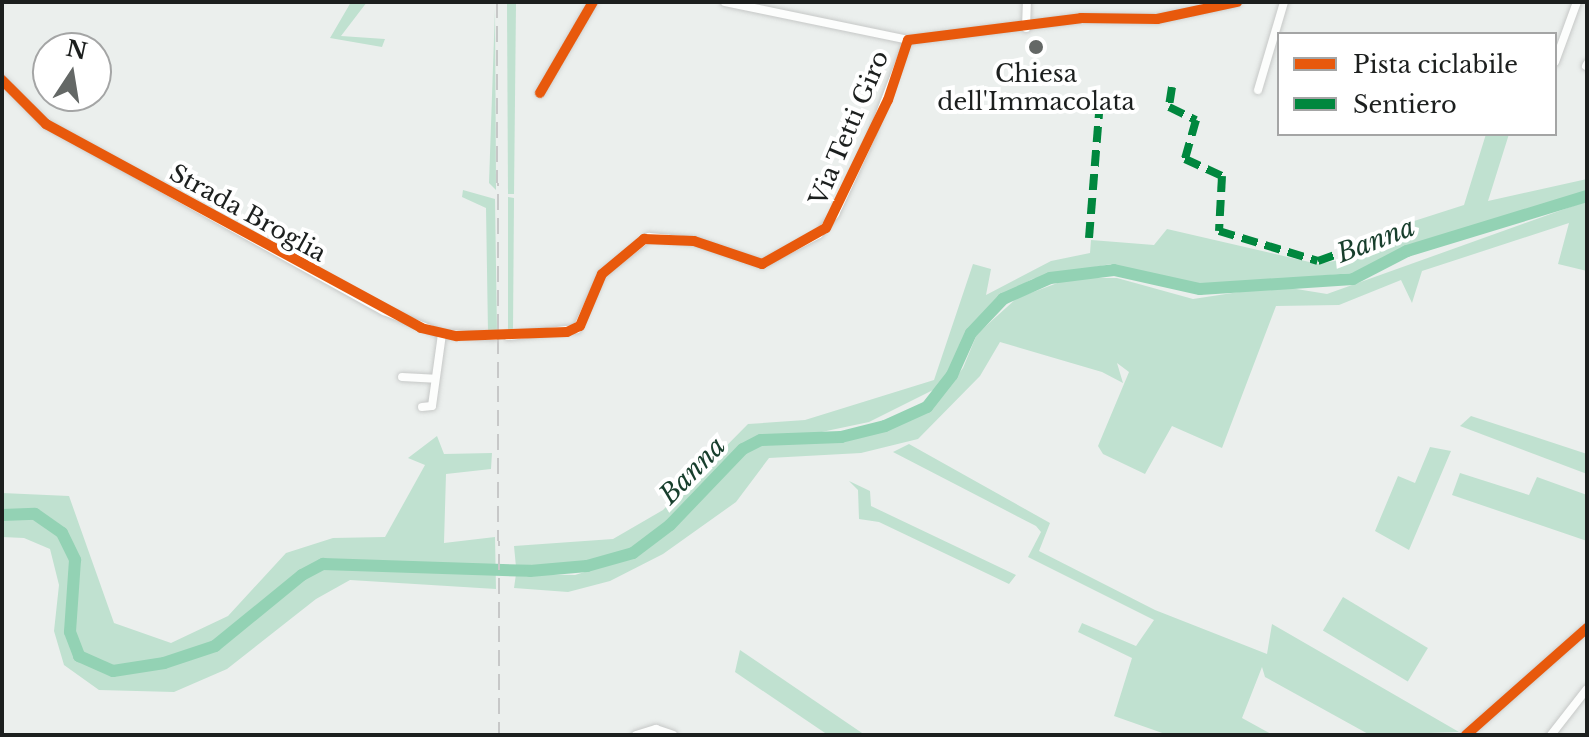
<!DOCTYPE html>
<style>
body{margin:0}
#map{position:relative;width:1589px;height:737px;overflow:hidden;background:#ebefed;font-family:"Libre Baskerville",serif}
div>[style]{position:absolute}
[style*='--x']{left:calc(var(--x)*1px);top:calc(var(--y)*1px);width:calc(var(--w)*1px);rotate:calc(var(--a)*1deg)}
.green>*{inset:0;background:#c0e1d0;transform-origin:0 0}
.river>*{height:12px;margin:-6px;padding:0 6px;transform-origin:6px;border-radius:6px;background:#93d2b4}
.roads{filter:drop-shadow(0 0 2px #c6c8c7) drop-shadow(0 0 2px #c6c8c7)}
.minor>*{height:8px;margin:-4px;padding:0 4px;transform-origin:4px;border-radius:4px;background:#fcfdfc}
.rail>*{height:2px;margin-top:-1px;transform-origin:0;background:repeating-linear-gradient(90deg,#c7c8c8 0 16px,transparent 0 24px)}
.quiet>*{height:8px;margin-top:-4px;transform-origin:0;background:repeating-linear-gradient(90deg,#00873e 0 16px,transparent 0 24px)}
.cycleway>*{height:10px;margin:-5px;padding:0 5px;transform-origin:5px;border-radius:5px;background:#e8590c}
.dots>*{width:22px;height:22px;translate:-50% -50%;box-sizing:border-box;border:4px solid #fff;border-radius:50%}
span{translate:-50% -50%;white-space:nowrap;text-align:center;line-height:1.15;-webkit-text-stroke:8px #fff;paint-order:stroke}
.poi-label{font-size:24px;color:#1c1f1e}
.street-label{font-size:24px;color:#1c1f1e}
.water-label{font-size:26px;color:#173e2c;font-style:italic}
.frame{position:absolute;inset:0;border:4px solid #1c1f1e;pointer-events:none}
.legend{position:absolute;left:1277px;top:32px;width:280px;height:104px;box-sizing:border-box;background:#fff;border:2px solid #a4a5a5;margin:0;padding:10px 14px;list-style:none;font-size:24px;color:#1c1f1e}
.legend li{display:flex;align-items:center;gap:16px;height:40px}
.legend b{width:40px;border:2px solid #a4a5a5}
.north{position:absolute;left:32px;top:32px;width:80px;height:80px;box-sizing:border-box;background:#fff;border:2px solid #a4a5a5;border-radius:50%;rotate:12deg;font-size:22px;font-weight:700;line-height:32px;text-align:center;color:#1c1f1e}
.north::after{content:'';display:block;margin:auto;width:28px;height:36px;background:#646866;clip-path:polygon(50% 0,100% 100%,50% 72%,0 100%)}
</style>
<div id="map">
<div class="green">
<i style="clip-path:polygon(351px 2px,367px 2px,341px 36px,385px 39px,382px 47px,330px 38px)"></i>
<i style="clip-path:polygon(507px 2px,516px 2px,514px 194px,508px 194px)"></i>
<i style="clip-path:polygon(495px 9px,496px 190px,489px 183px)"></i>
<i style="clip-path:polygon(1486px 134px,1509px 134px,1488px 201px,1587px 179px,1587px 193px,1403px 251px,1362px 272px,1221px 285px,1185px 284px,1111px 264px,1032px 279px,1003px 296px,972px 327px,939px 387px,869px 422px,812px 434px,760px 435px,740px 447px,670px 521px,635px 548px,588px 564px,516px 567px,514px 546px,613px 539px,663px 510px,748px 424px,805px 420px,934px 380px,973px 264px,991px 269px,986px 295px,1051px 261px,1090px 253px,1091px 240px,1154px 245px,1167px 229px,1318px 264px,1340px 260px,1377px 245px,1379px 236px,1411px 222px,1464px 205px)"></i>
<i style="clip-path:polygon(463px 190px,495px 199px,497px 333px,488px 333px,486px 208px,462px 197px)"></i>
<i style="clip-path:polygon(508px 197px,514px 198px,513px 330px,508px 330px)"></i>
<i style="clip-path:polygon(1587px 201px,1587px 271px,1558px 264px,1569px 223px,1422px 271px,1412px 303px,1401px 280px,1339px 305px,1276px 306px,1222px 448px,1172px 426px,1145px 474px,1103px 454px,1098px 446px,1129px 372px,1117px 363px,1123px 383px,1102px 372px,1000px 342px,980px 376px,918px 439px,861px 453px,769px 458px,736px 502px,663px 554px,610px 581px,568px 592px,514px 588px,516px 574px,575px 575px,633px 557px,671px 531px,744px 455px,761px 444px,839px 442px,884px 431px,931px 410px,963px 368px,977px 334px,1017px 298px,1071px 278px,1117px 278px,1193px 299px,1278px 286px,1327px 294px)"></i>
<i style="clip-path:polygon(1471px 416px,1587px 454px,1587px 474px,1460px 426px)"></i>
<i style="clip-path:polygon(437px 436px,444px 454px,492px 453px,491px 469px,446px 474px,444px 543px,495px 537px,496px 589px,350px 580px,316px 599px,227px 669px,174px 692px,99px 690px,64px 665px,54px 631px,59px 585px,50px 549px,24px 538px,2px 537px,2px 493px,69px 496px,114px 623px,171px 643px,228px 616px,286px 553px,333px 538px,385px 537px,425px 465px,408px 458px)"></i>
<i style="clip-path:polygon(909px 444px,1050px 523px,1039px 551px,1155px 610px,1267px 654px,1272px 624px,1459px 732px,1370px 735px,1265px 677px,1262px 667px,1242px 718px,1273px 735px,1168px 735px,1114px 716px,1132px 658px,1078px 632px,1082px 623px,1136px 646px,1154px 620px,1028px 557px,1041px 532px,1036px 526px,893px 452px)"></i>
<i style="clip-path:polygon(1430px 447px,1451px 451px,1409px 550px,1375px 531px,1398px 476px,1415px 483px)"></i>
<i style="clip-path:polygon(1460px 473px,1529px 495px,1537px 477px,1587px 495px,1587px 541px,1452px 495px)"></i>
<i style="clip-path:polygon(849px 481px,870px 491px,871px 506px,1016px 575px,1009px 584px,879px 522px,859px 519px,858px 490px)"></i>
<i style="left:1343px;top:597px;width:99px;height:39px;rotate:31deg"></i>
<i style="clip-path:polygon(740px 650px,865px 735px,828px 735px,735px 672px)"></i>
</div>
<div class="river">
<i style="--x:2;--y:515;--w:33;--a:-2"></i>
<i style="--x:35;--y:514;--w:33;--a:35"></i>
<i style="--x:62;--y:533;--w:30;--a:64"></i>
<i style="--x:75;--y:560;--w:72;--a:94"></i>
<i style="--x:70;--y:632;--w:26;--a:69"></i>
<i style="--x:79;--y:656;--w:37;--a:24"></i>
<i style="--x:113;--y:671;--w:52;--a:-8.9"></i>
<i style="--x:164;--y:663;--w:54;--a:-18.4"></i>
<i style="--x:215;--y:646;--w:112;--a:-39.2"></i>
<i style="--x:302;--y:575;--w:24;--a:-28"></i>
<i style="--x:323;--y:564;--w:207;--a:1.9"></i>
<i style="--x:530;--y:571;--w:57;--a:-5"></i>
<i style="--x:587;--y:566;--w:48;--a:-15.8"></i>
<i style="--x:633;--y:553;--w:46;--a:-37.1"></i>
<i style="--x:670;--y:525;--w:105;--a:-46.2"></i>
<i style="--x:743;--y:449;--w:20;--a:-27"></i>
<i style="--x:761;--y:440;--w:80;--a:-2.1"></i>
<i style="--x:841;--y:437;--w:45;--a:-14"></i>
<i style="--x:885;--y:426;--w:46;--a:-24.3"></i>
<i style="--x:927;--y:407;--w:41;--a:-52"></i>
<i style="--x:952;--y:375;--w:46;--a:-65.7"></i>
<i style="--x:971;--y:333;--w:47;--a:-46.7"></i>
<i style="--x:1003;--y:299;--w:51;--a:-24.1"></i>
<i style="--x:1050;--y:278;--w:64;--a:-7.1"></i>
<i style="--x:1114;--y:270;--w:88;--a:12.5"></i>
<i style="--x:1200;--y:289;--w:153;--a:-3.7"></i>
<i style="--x:1353;--y:279;--w:61;--a:-27.4"></i>
<i style="--x:1407;--y:251;--w:188;--a:-17"></i>
</div>
<div class="roads">
<div class="minor">
<i style="--x:725;--y:2;--w:187;--a:11.7"></i>
<i style="--x:1026;--y:28;--w:26;--a:-88"></i>
<i style="--x:1555;--y:62;--w:64;--a:-69.9"></i>
<i style="--x:1586;--y:66;--w:2;--a:-63"></i>
<i style="--x:2;--y:80;--w:62;--a:45"></i>
<i style="--x:46;--y:124;--w:386;--a:29"></i>
<i style="--x:384;--y:311;--w:62;--a:21.6"></i>
<i style="--x:442;--y:334;--w:53;--a:2.2"></i>
<i style="--x:1258;--y:90;--w:92;--a:-73.5"></i>
<i style="--x:540;--y:93;--w:105;--a:-59.8"></i>
<i style="--x:508;--y:336;--w:69;--a:-5.8"></i>
<i style="--x:577;--y:329;--w:60;--a:-65.6"></i>
<i style="--x:602;--y:274;--w:60;--a:-38.2"></i>
<i style="--x:649;--y:237;--w:45;--a:5.1"></i>
<i style="--x:694;--y:241;--w:72;--a:18.7"></i>
<i style="--x:762;--y:264;--w:64;--a:-27.8"></i>
<i style="--x:819;--y:234;--w:26;--a:-51"></i>
<i style="--x:835;--y:214;--w:85;--a:-64.9"></i>
<i style="--x:871;--y:137;--w:104;--a:-69.1"></i>
<i style="--x:908;--y:40;--w:174;--a:-7.2"></i>
<i style="--x:1081;--y:18;--w:76;--a:0.8"></i>
<i style="--x:1157;--y:19;--w:82;--a:-12"></i>
<i style="--x:402;--y:377;--w:33;--a:3"></i>
<i style="--x:422;--y:407;--w:10;--a:-6"></i>
<i style="--x:432;--y:406;--w:73;--a:-82.1"></i>
<i style="--x:636;--y:735;--w:21;--a:-17"></i>
<i style="--x:656;--y:729;--w:18;--a:19"></i>
<i style="--x:1466;--y:735;--w:162;--a:-41.5"></i>
<i style="--x:1551;--y:735;--w:58;--a:-52"></i>
</div>
</div>
<div class="rail">
<i style="--x:497;--y:2;--w:733;--a:89.84"></i>
</div>
<div class="quiet">
<i style="--x:1172;--y:87;--w:20;--a:99"></i>
<i style="--x:1169;--y:107;--w:30;--a:26"></i>
<i style="--x:1196;--y:120;--w:41;--a:105.8"></i>
<i style="--x:1185;--y:159;--w:41;--a:24.7"></i>
<i style="--x:1222;--y:176;--w:55;--a:93.1"></i>
<i style="--x:1219;--y:231;--w:103;--a:16.9"></i>
<i style="--x:1318;--y:261;--w:63;--a:-19.6"></i>
<i style="--x:1089;--y:238;--w:136;--a:-85.4"></i>
</div>
<div class="cycleway">
<i style="--x:2;--y:80;--w:62;--a:45"></i>
<i style="--x:46;--y:124;--w:427;--a:28.5"></i>
<i style="--x:421;--y:328;--w:37;--a:13"></i>
<i style="--x:457;--y:336;--w:110;--a:-2.1"></i>
<i style="--x:567;--y:332;--w:14;--a:-25"></i>
<i style="--x:580;--y:326;--w:56;--a:-67.1"></i>
<i style="--x:602;--y:274;--w:55;--a:-39.8"></i>
<i style="--x:644;--y:239;--w:50;--a:2.3"></i>
<i style="--x:694;--y:241;--w:72;--a:18.7"></i>
<i style="--x:762;--y:264;--w:73;--a:-29.4"></i>
<i style="--x:826;--y:228;--w:142;--a:-64.2"></i>
<i style="--x:888;--y:100;--w:63;--a:-71.6"></i>
<i style="--x:908;--y:40;--w:174;--a:-7.2"></i>
<i style="--x:1081;--y:18;--w:76;--a:0.8"></i>
<i style="--x:1157;--y:19;--w:82;--a:-12"></i>
<i style="--x:540;--y:93;--w:105;--a:-59.8"></i>
<i style="--x:1466;--y:735;--w:162;--a:-41.5"></i>
</div>
<div class="dots">
<i style="left:1036px;top:47px;background:#646866"></i>
</div>
<div class="poi-label">
<span style="left:1036px;top:88px">Chiesa<br>dell'Immacolata</span>
</div>
<div class="street-label">
<span style="left:849px;top:128px;rotate:-67deg">Via Tetti Giro</span>
<span style="left:248px;top:213px;rotate:29deg">Strada Broglia</span>
</div>
<div class="water-label">
<span style="left:1376px;top:241px;rotate:-21deg">Banna</span>
<span style="left:693px;top:471px;rotate:-46deg">Banna</span>
</div>
<div class="frame"></div>
<ul class="legend">
<li><b style="height:10px;background:#e8590c"></b>Pista ciclabile</li>
<li><b style="height:10px;background:#00873e"></b>Sentiero</li>
</ul>
<div class="north">N</div>
</div>
